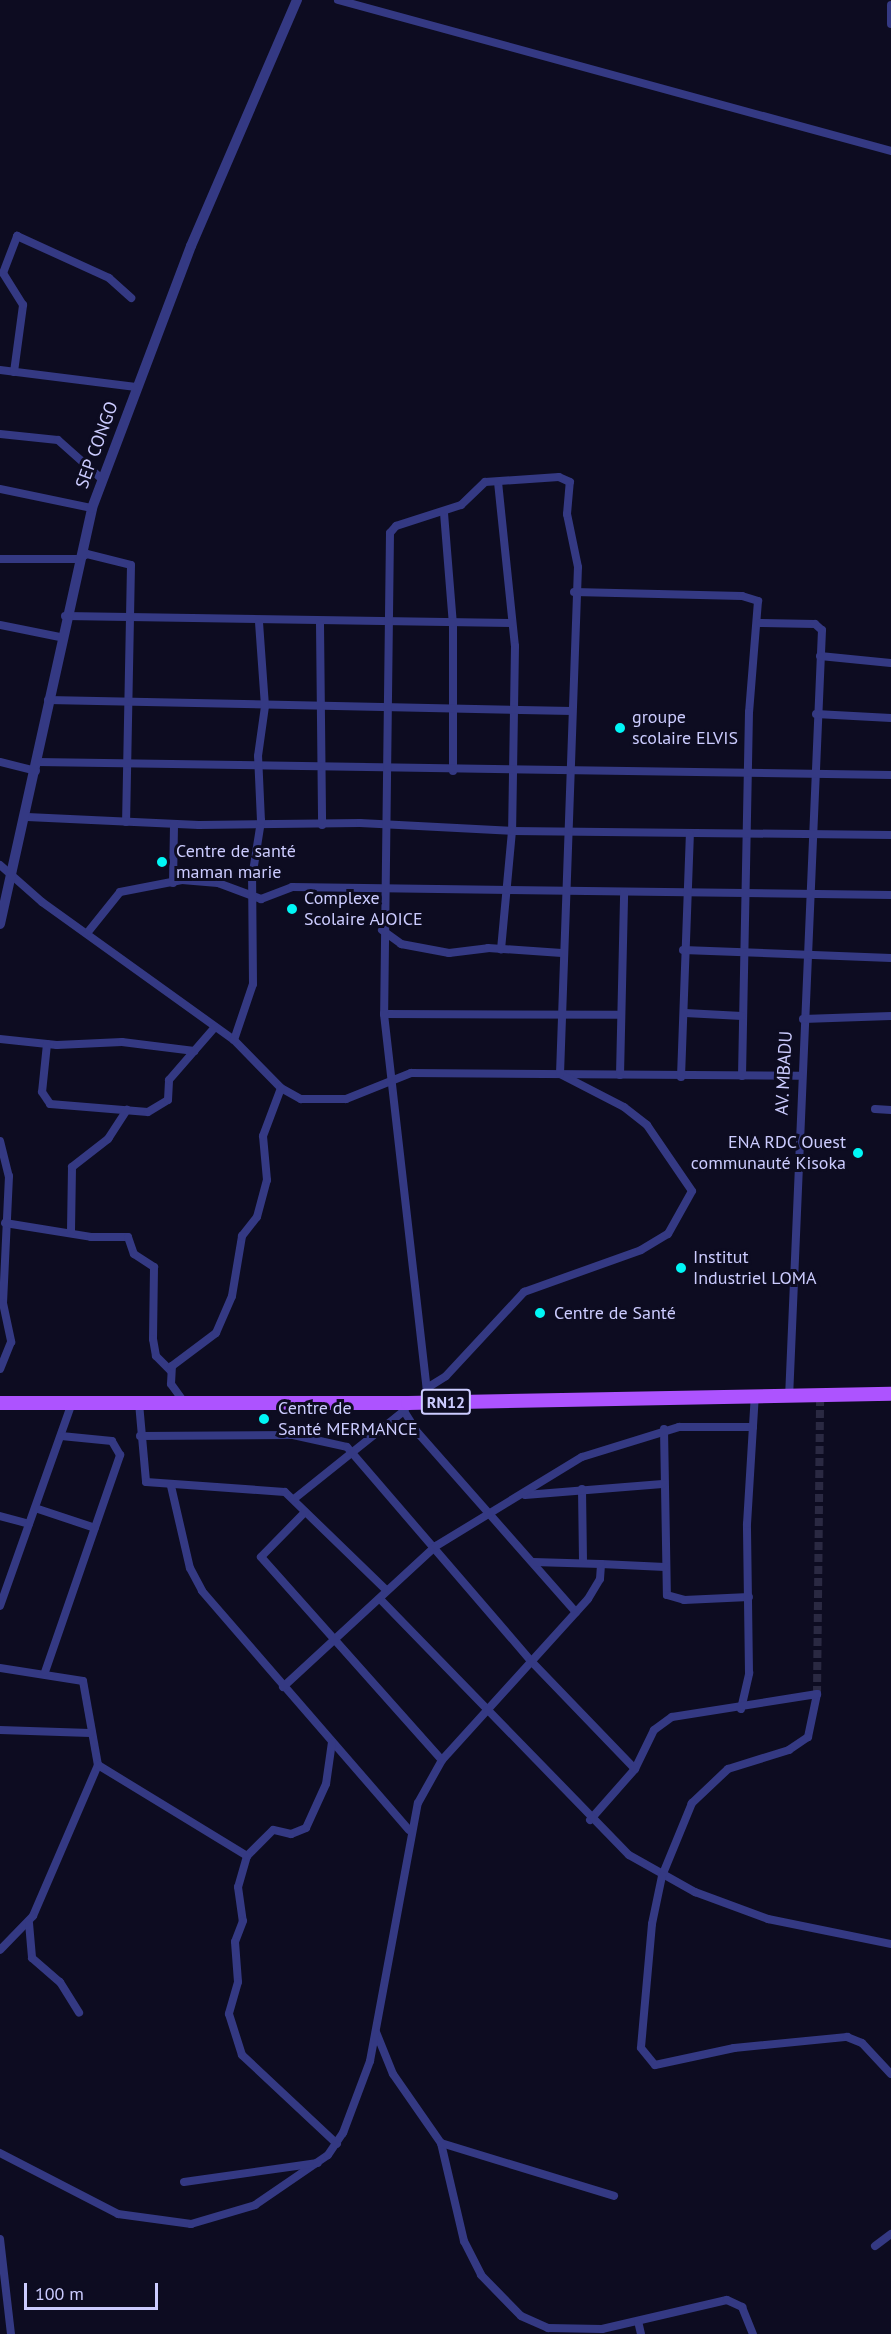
<!DOCTYPE html>
<meta charset="utf-8">
<style>
body{margin:0}
#map{position:relative;width:891px;height:2334px;overflow:hidden;background:#0d0c21;font-family:"PT Sans",sans-serif}
div>[style]{position:absolute}
[style*='--x']{left:calc(var(--x)*1px);top:calc(var(--y)*1px);width:calc(var(--w)*1px);rotate:calc(var(--a)*1deg)}
.minor-tunnel>*{height:8px;margin-top:-4px;transform-origin:0;background:repeating-linear-gradient(90deg,#2a2942 0 8px,transparent 0 12px)}
.minor>*{height:8px;margin:-4px;padding:0 4px;transform-origin:4px;border-radius:4px;background:#343983}
.tertiary>*{height:10px;margin:-5px;padding:0 5px;transform-origin:5px;border-radius:5px;background:#343983}
.primary>*{height:14px;margin:-7px;padding:0 7px;transform-origin:7px;border-radius:7px;background:#ad53ff}
.dots>*{width:16px;height:16px;translate:-50% -50%;box-sizing:border-box;border:3px solid #0d0c21;border-radius:50%}
span{translate:-50% -50%;white-space:nowrap;text-align:center;line-height:1.15;-webkit-text-stroke:6px #0d0c21;paint-order:stroke}
.shield-label span{padding:2px 4px;background:#0d0c21;border:2px solid;border-radius:4px;-webkit-text-stroke-width:0}
.shield-label{font-size:16px;color:#ccf;font-weight:700}
.street-label{font-size:18px;color:#ccf}
.poi-label{font-size:18px;color:#ccf}
.left{translate:0 -50%;text-align:left}
.right{translate:-100% -50%;text-align:right}
.scale{position:absolute;left:24px;top:2283px;width:134px;height:27px;box-sizing:border-box;border:3px solid #ccf;border-top:0;padding-left:8px;font-size:18px;line-height:21px;white-space:nowrap;color:#ccf;-webkit-text-stroke:4px #0d0c21;paint-order:stroke}
</style>
<div id="map">
<div class="minor-tunnel">
<i style="--x:817;--y:1694;--w:299;--a:-89.4"></i>
</div>
<div class="minor">
<i style="--x:338;--y:0;--w:573;--a:15.27"></i>
<i style="--x:891;--y:5;--w:19;--a:90"></i>
<i style="--x:0;--y:370;--w:137;--a:7.1"></i>
<i style="--x:14;--y:372;--w:68;--a:-82.3"></i>
<i style="--x:23;--y:305;--w:38;--a:-122"></i>
<i style="--x:3;--y:273;--w:40;--a:-69"></i>
<i style="--x:17;--y:236;--w:101;--a:24.5"></i>
<i style="--x:109;--y:278;--w:30;--a:42"></i>
<i style="--x:0;--y:434;--w:58;--a:5.9"></i>
<i style="--x:58;--y:440;--w:59;--a:41.6"></i>
<i style="--x:498;--y:482;--w:165;--a:84.1"></i>
<i style="--x:515;--y:646;--w:185;--a:90.9"></i>
<i style="--x:512;--y:831;--w:119;--a:95.3"></i>
<i style="--x:0;--y:489;--w:94;--a:11.7"></i>
<i style="--x:444;--y:513;--w:111;--a:85.4"></i>
<i style="--x:453;--y:624;--w:147;--a:90"></i>
<i style="--x:0;--y:559;--w:79;--a:0"></i>
<i style="--x:79;--y:559;--w:9;--a:-32"></i>
<i style="--x:87;--y:554;--w:45;--a:14"></i>
<i style="--x:131;--y:565;--w:257;--a:91.1"></i>
<i style="--x:574;--y:592;--w:168;--a:1.4"></i>
<i style="--x:742;--y:596;--w:17;--a:17"></i>
<i style="--x:758;--y:601;--w:111;--a:94.6"></i>
<i style="--x:749;--y:712;--w:364;--a:91.1"></i>
<i style="--x:65;--y:616;--w:447;--a:0.9"></i>
<i style="--x:760;--y:623;--w:55;--a:1"></i>
<i style="--x:815;--y:624;--w:9;--a:41"></i>
<i style="--x:822;--y:630;--w:768;--a:92.46"></i>
<i style="--x:320;--y:624;--w:201;--a:89.4"></i>
<i style="--x:0;--y:625;--w:61;--a:11.3"></i>
<i style="--x:820;--y:656;--w:71;--a:5.6"></i>
<i style="--x:48;--y:700;--w:524;--a:1.2"></i>
<i style="--x:816;--y:714;--w:75;--a:3.1"></i>
<i style="--x:0;--y:762;--w:37;--a:14"></i>
<i style="--x:37;--y:762;--w:854;--a:0.87"></i>
<i style="--x:27;--y:817;--w:172;--a:2.7"></i>
<i style="--x:199;--y:825;--w:161;--a:-0.7"></i>
<i style="--x:360;--y:823;--w:152;--a:3"></i>
<i style="--x:512;--y:831;--w:379;--a:0.6"></i>
<i style="--x:0;--y:865;--w:56;--a:41.4"></i>
<i style="--x:42;--y:902;--w:236;--a:35.7"></i>
<i style="--x:234;--y:1040;--w:67;--a:45.6"></i>
<i style="--x:281;--y:1088;--w:23;--a:29"></i>
<i style="--x:301;--y:1099;--w:45;--a:0"></i>
<i style="--x:346;--y:1099;--w:70;--a:-21.8"></i>
<i style="--x:411;--y:1073;--w:389;--a:0.4"></i>
<i style="--x:173;--y:883;--w:59;--a:-89"></i>
<i style="--x:382;--y:930;--w:24;--a:36"></i>
<i style="--x:401;--y:944;--w:49;--a:10.6"></i>
<i style="--x:449;--y:953;--w:39;--a:-7"></i>
<i style="--x:488;--y:948;--w:74;--a:3.9"></i>
<i style="--x:88;--y:932;--w:51;--a:-51.3"></i>
<i style="--x:120;--y:892;--w:63;--a:-11"></i>
<i style="--x:182;--y:880;--w:36;--a:5"></i>
<i style="--x:218;--y:883;--w:46;--a:20.4"></i>
<i style="--x:261;--y:899;--w:33;--a:-21"></i>
<i style="--x:292;--y:887;--w:599;--a:0.77"></i>
<i style="--x:683;--y:950;--w:208;--a:2.2"></i>
<i style="--x:685;--y:1013;--w:57;--a:3"></i>
<i style="--x:384;--y:1014;--w:237;--a:0.2"></i>
<i style="--x:803;--y:1019;--w:88;--a:-2"></i>
<i style="--x:0;--y:1039;--w:57;--a:6"></i>
<i style="--x:57;--y:1045;--w:65;--a:-2.6"></i>
<i style="--x:122;--y:1042;--w:73;--a:7.1"></i>
<i style="--x:234;--y:1040;--w:59;--a:-71.3"></i>
<i style="--x:253;--y:984;--w:106;--a:-90.5"></i>
<i style="--x:252;--y:878;--w:58;--a:-81"></i>
<i style="--x:261;--y:821;--w:65;--a:-92.6"></i>
<i style="--x:258;--y:756;--w:50;--a:-82"></i>
<i style="--x:265;--y:706;--w:83;--a:-94.1"></i>
<i style="--x:47;--y:1044;--w:48;--a:95.9"></i>
<i style="--x:42;--y:1092;--w:14;--a:56"></i>
<i style="--x:50;--y:1104;--w:98;--a:4.7"></i>
<i style="--x:148;--y:1112;--w:23;--a:-31"></i>
<i style="--x:168;--y:1100;--w:20;--a:-87"></i>
<i style="--x:169;--y:1080;--w:70;--a:-49"></i>
<i style="--x:620;--y:1075;--w:183;--a:-88.7"></i>
<i style="--x:681;--y:1077;--w:243;--a:-87.9"></i>
<i style="--x:875;--y:1109;--w:16;--a:4"></i>
<i style="--x:0;--y:1141;--w:36;--a:76"></i>
<i style="--x:9;--y:1176;--w:127;--a:92.7"></i>
<i style="--x:3;--y:1303;--w:40;--a:78"></i>
<i style="--x:11;--y:1342;--w:29;--a:112"></i>
<i style="--x:5;--y:1223;--w:87;--a:9.2"></i>
<i style="--x:91;--y:1237;--w:37;--a:0"></i>
<i style="--x:128;--y:1237;--w:18;--a:71"></i>
<i style="--x:134;--y:1254;--w:24;--a:33"></i>
<i style="--x:154;--y:1267;--w:72;--a:90.8"></i>
<i style="--x:153;--y:1339;--w:17;--a:80"></i>
<i style="--x:156;--y:1356;--w:21;--a:45"></i>
<i style="--x:71;--y:1231;--w:64;--a:-89.1"></i>
<i style="--x:72;--y:1167;--w:46;--a:-37.9"></i>
<i style="--x:108;--y:1139;--w:35;--a:-57"></i>
<i style="--x:427;--y:1388;--w:22;--a:-32"></i>
<i style="--x:446;--y:1376;--w:115;--a:-47.1"></i>
<i style="--x:524;--y:1292;--w:124;--a:-19.7"></i>
<i style="--x:641;--y:1250;--w:31;--a:-31"></i>
<i style="--x:668;--y:1234;--w:49;--a:-60.8"></i>
<i style="--x:692;--y:1191;--w:80;--a:-124.3"></i>
<i style="--x:647;--y:1125;--w:29;--a:-142"></i>
<i style="--x:624;--y:1107;--w:72;--a:-152.7"></i>
<i style="--x:560;--y:1074;--w:507;--a:-87.97"></i>
<i style="--x:578;--y:567;--w:54;--a:-101.7"></i>
<i style="--x:567;--y:514;--w:32;--a:-85"></i>
<i style="--x:570;--y:482;--w:12;--a:-156"></i>
<i style="--x:559;--y:477;--w:74;--a:176.1"></i>
<i style="--x:485;--y:482;--w:33;--a:136"></i>
<i style="--x:461;--y:505;--w:68;--a:162.1"></i>
<i style="--x:396;--y:526;--w:9;--a:131"></i>
<i style="--x:390;--y:533;--w:481;--a:90.7"></i>
<i style="--x:384;--y:1014;--w:391;--a:83.5"></i>
<i style="--x:184;--y:1402;--w:22;--a:-126"></i>
<i style="--x:171;--y:1384;--w:18;--a:-87"></i>
<i style="--x:172;--y:1366;--w:55;--a:-36.9"></i>
<i style="--x:216;--y:1333;--w:40;--a:-66.6"></i>
<i style="--x:232;--y:1296;--w:61;--a:-80.5"></i>
<i style="--x:242;--y:1236;--w:24;--a:-52"></i>
<i style="--x:257;--y:1217;--w:38;--a:-75"></i>
<i style="--x:267;--y:1180;--w:44;--a:-95.2"></i>
<i style="--x:263;--y:1136;--w:51;--a:-69.4"></i>
<i style="--x:139;--y:1403;--w:79;--a:84.9"></i>
<i style="--x:146;--y:1482;--w:139;--a:4.1"></i>
<i style="--x:285;--y:1492;--w:141;--a:44.1"></i>
<i style="--x:408;--y:1403;--w:9;--a:117"></i>
<i style="--x:404;--y:1411;--w:26;--a:58"></i>
<i style="--x:418;--y:1433;--w:239;--a:48.6"></i>
<i style="--x:664;--y:1429;--w:166;--a:89"></i>
<i style="--x:667;--y:1595;--w:18;--a:16"></i>
<i style="--x:684;--y:1600;--w:65;--a:-2.6"></i>
<i style="--x:140;--y:1436;--w:153;--a:-0.4"></i>
<i style="--x:293;--y:1435;--w:55;--a:12.5"></i>
<i style="--x:347;--y:1447;--w:282;--a:49.3"></i>
<i style="--x:531;--y:1661;--w:150;--a:46.1"></i>
<i style="--x:635;--y:1769;--w:68;--a:131.4"></i>
<i style="--x:171;--y:1486;--w:84;--a:77"></i>
<i style="--x:190;--y:1568;--w:26;--a:62"></i>
<i style="--x:202;--y:1591;--w:316;--a:49.1"></i>
<i style="--x:582;--y:1489;--w:73;--a:89.2"></i>
<i style="--x:525;--y:1495;--w:138;--a:-4.6"></i>
<i style="--x:294;--y:1499;--w:141;--a:-38.7"></i>
<i style="--x:35;--y:1508;--w:63;--a:18.4"></i>
<i style="--x:305;--y:1512;--w:63;--a:134.4"></i>
<i style="--x:261;--y:1557;--w:272;--a:48.3"></i>
<i style="--x:0;--y:1516;--w:30;--a:15"></i>
<i style="--x:601;--y:1564;--w:64;--a:2.7"></i>
<i style="--x:380;--y:1599;--w:357;--a:45.8"></i>
<i style="--x:629;--y:1855;--w:76;--a:29.3"></i>
<i style="--x:695;--y:1892;--w:78;--a:20.3"></i>
<i style="--x:768;--y:1919;--w:126;--a:11.5"></i>
<i style="--x:0;--y:1606;--w:215;--a:-70.5"></i>
<i style="--x:0;--y:1668;--w:84;--a:8.9"></i>
<i style="--x:83;--y:1681;--w:85;--a:79.9"></i>
<i style="--x:98;--y:1765;--w:164;--a:113.3"></i>
<i style="--x:33;--y:1916;--w:47;--a:134.1"></i>
<i style="--x:45;--y:1672;--w:230;--a:-70.9"></i>
<i style="--x:120;--y:1455;--w:16;--a:-120"></i>
<i style="--x:112;--y:1441;--w:51;--a:-174.4"></i>
<i style="--x:283;--y:1687;--w:208;--a:-42.7"></i>
<i style="--x:436;--y:1546;--w:171;--a:-31.4"></i>
<i style="--x:582;--y:1457;--w:102;--a:-17.2"></i>
<i style="--x:679;--y:1427;--w:74;--a:0"></i>
<i style="--x:817;--y:1694;--w:44;--a:101.8"></i>
<i style="--x:808;--y:1737;--w:23;--a:146"></i>
<i style="--x:789;--y:1750;--w:64;--a:162.7"></i>
<i style="--x:728;--y:1769;--w:50;--a:136.6"></i>
<i style="--x:692;--y:1803;--w:79;--a:112.3"></i>
<i style="--x:662;--y:1876;--w:49;--a:101.8"></i>
<i style="--x:652;--y:1924;--w:124;--a:95.1"></i>
<i style="--x:641;--y:2048;--w:22;--a:51"></i>
<i style="--x:655;--y:2065;--w:81;--a:-12.1"></i>
<i style="--x:734;--y:2048;--w:114;--a:-5.6"></i>
<i style="--x:847;--y:2037;--w:16;--a:22"></i>
<i style="--x:862;--y:2043;--w:42;--a:46.9"></i>
<i style="--x:741;--y:1709;--w:37;--a:-77"></i>
<i style="--x:749;--y:1673;--w:149;--a:-90.8"></i>
<i style="--x:747;--y:1524;--w:129;--a:-86.5"></i>
<i style="--x:0;--y:1730;--w:90;--a:1.9"></i>
<i style="--x:332;--y:1742;--w:42;--a:98.1"></i>
<i style="--x:326;--y:1784;--w:48;--a:114.4"></i>
<i style="--x:306;--y:1828;--w:16;--a:158"></i>
<i style="--x:291;--y:1834;--w:18;--a:-167"></i>
<i style="--x:273;--y:1830;--w:37;--a:135"></i>
<i style="--x:247;--y:1856;--w:32;--a:106"></i>
<i style="--x:238;--y:1887;--w:34;--a:82"></i>
<i style="--x:243;--y:1921;--w:22;--a:111"></i>
<i style="--x:235;--y:1942;--w:40;--a:85.7"></i>
<i style="--x:238;--y:1982;--w:33;--a:106"></i>
<i style="--x:229;--y:2014;--w:43;--a:72.4"></i>
<i style="--x:242;--y:2055;--w:130;--a:43.1"></i>
<i style="--x:98;--y:1765;--w:175;--a:31.4"></i>
<i style="--x:635;--y:1769;--w:43;--a:-64"></i>
<i style="--x:654;--y:1730;--w:22;--a:-36"></i>
<i style="--x:672;--y:1717;--w:147;--a:-9"></i>
<i style="--x:29;--y:1923;--w:35;--a:85"></i>
<i style="--x:32;--y:1958;--w:37;--a:41"></i>
<i style="--x:60;--y:1982;--w:36;--a:58"></i>
<i style="--x:376;--y:2032;--w:45;--a:68"></i>
<i style="--x:393;--y:2074;--w:84;--a:55.2"></i>
<i style="--x:441;--y:2143;--w:101;--a:76.8"></i>
<i style="--x:464;--y:2241;--w:38;--a:63"></i>
<i style="--x:481;--y:2275;--w:57;--a:45.7"></i>
<i style="--x:521;--y:2316;--w:30;--a:24"></i>
<i style="--x:548;--y:2328;--w:54;--a:1.1"></i>
<i style="--x:602;--y:2329;--w:128;--a:-13.1"></i>
<i style="--x:727;--y:2300;--w:17;--a:25"></i>
<i style="--x:742;--y:2307;--w:29;--a:68"></i>
<i style="--x:441;--y:2143;--w:181;--a:17"></i>
<i style="--x:0;--y:2153;--w:133;--a:27.3"></i>
<i style="--x:118;--y:2214;--w:74;--a:7.8"></i>
<i style="--x:191;--y:2224;--w:67;--a:-16.5"></i>
<i style="--x:255;--y:2205;--w:88;--a:-34.4"></i>
<i style="--x:328;--y:2155;--w:27;--a:-56"></i>
<i style="--x:343;--y:2133;--w:77;--a:-69.4"></i>
<i style="--x:370;--y:2061;--w:262;--a:-79.5"></i>
<i style="--x:418;--y:1803;--w:49;--a:-60.8"></i>
<i style="--x:442;--y:1760;--w:217;--a:-47.8"></i>
<i style="--x:588;--y:1599;--w:23;--a:-59"></i>
<i style="--x:600;--y:1579;--w:15;--a:-86"></i>
<i style="--x:601;--y:1564;--w:68;--a:-178.3"></i>
<i style="--x:184;--y:2182;--w:135;--a:-8.1"></i>
<i style="--x:0;--y:2239;--w:96;--a:83.4"></i>
<i style="--x:875;--y:2246;--w:20;--a:-37"></i>
<i style="--x:638;--y:2321;--w:13;--a:77"></i>
</div>
<div class="tertiary">
<i style="--x:0;--y:924;--w:426;--a:-77.5"></i>
<i style="--x:92;--y:508;--w:280;--a:-69.3"></i>
<i style="--x:191;--y:246;--w:268;--a:-66.7"></i>
</div>
<div class="primary">
<i style="--x:0;--y:1403;--w:408;--a:0"></i>
<i style="--x:408;--y:1403;--w:483;--a:-1.1"></i>
</div>
<div class="dots">
<i style="left:620px;top:728px;background:#00f7f6"></i>
<i style="left:162px;top:862px;background:#00f7f6"></i>
<i style="left:292px;top:909px;background:#00f7f6"></i>
<i style="left:858px;top:1153px;background:#00f7f6"></i>
<i style="left:681px;top:1268px;background:#00f7f6"></i>
<i style="left:540px;top:1313px;background:#00f7f6"></i>
<i style="left:264px;top:1419px;background:#00f7f6"></i>
</div>
<div class="shield-label">
<span style="left:446px;top:1402px">RN12</span>
</div>
<div class="street-label">
<span style="left:97px;top:445px;rotate:-70deg">SEP CONGO</span>
<span style="left:784px;top:1073px;rotate:-87deg">AV. MBADU</span>
</div>
<div class="poi-label">
<span class="left" style="left:632px;top:728px">groupe<br>scolaire ELVIS</span>
<span class="left" style="left:176px;top:862px">Centre de santé<br>maman marie</span>
<span class="left" style="left:304px;top:909px">Complexe<br>Scolaire AJOICE</span>
<span class="right" style="left:846px;top:1153px">ENA RDC Ouest<br>communauté Kisoka</span>
<span class="left" style="left:693px;top:1268px">Institut<br>Industriel LOMA</span>
<span class="left" style="left:554px;top:1313px">Centre de Santé</span>
<span class="left" style="left:278px;top:1419px">Centre de<br>Santé MERMANCE</span>
</div>
<div class="scale">100 m</div>
</div>
